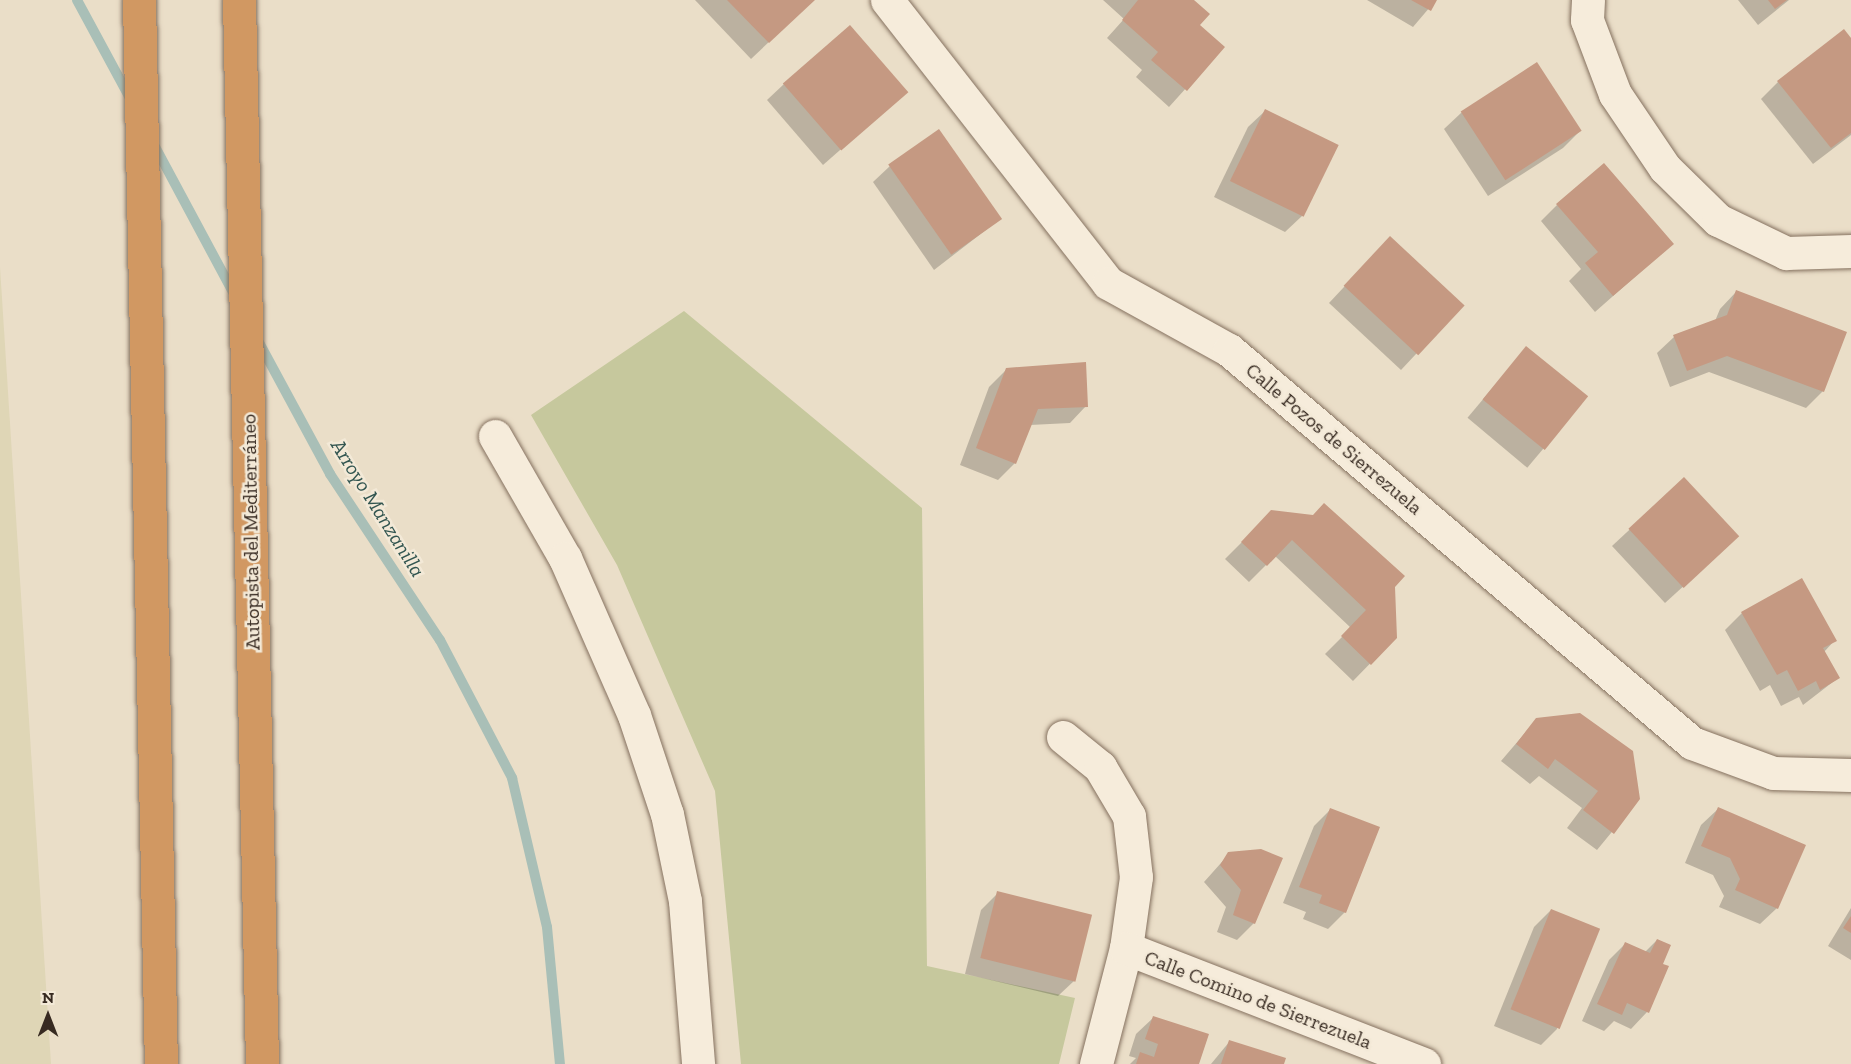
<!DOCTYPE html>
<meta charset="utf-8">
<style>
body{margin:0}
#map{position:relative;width:1851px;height:1064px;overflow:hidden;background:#eadec8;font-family:"Zilla Slab",serif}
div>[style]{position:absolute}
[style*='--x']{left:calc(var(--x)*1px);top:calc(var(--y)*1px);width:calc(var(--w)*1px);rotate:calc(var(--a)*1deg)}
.farmland>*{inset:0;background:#dfd6b6}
.green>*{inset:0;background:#c6c89d}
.shadow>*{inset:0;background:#0003;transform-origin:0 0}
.stream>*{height:10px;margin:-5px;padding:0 5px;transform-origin:5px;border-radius:5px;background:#a9bfb7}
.building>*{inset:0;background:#c59982;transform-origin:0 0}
.roads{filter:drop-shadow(0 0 2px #85715f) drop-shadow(0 0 2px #85715f)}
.street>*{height:33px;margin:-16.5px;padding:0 16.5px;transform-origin:16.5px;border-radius:16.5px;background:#f6ecdb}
.highway>*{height:33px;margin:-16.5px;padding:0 16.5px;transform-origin:16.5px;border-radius:16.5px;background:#d19862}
span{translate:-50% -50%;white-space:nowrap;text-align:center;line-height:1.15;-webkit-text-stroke:5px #f3e9d7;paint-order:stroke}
.street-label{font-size:20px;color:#372a21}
.water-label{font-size:21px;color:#325550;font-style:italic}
.north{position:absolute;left:18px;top:986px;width:60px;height:60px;-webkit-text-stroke:4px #f3e9d7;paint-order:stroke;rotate:0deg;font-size:16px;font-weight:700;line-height:24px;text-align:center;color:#372a21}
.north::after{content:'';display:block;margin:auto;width:21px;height:27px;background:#372a21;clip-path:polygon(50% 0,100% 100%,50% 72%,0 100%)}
</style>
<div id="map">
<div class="farmland">
<i style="clip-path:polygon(0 267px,51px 1064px,0 1064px)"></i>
</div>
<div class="green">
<i style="clip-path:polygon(684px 311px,922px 508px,927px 966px,1075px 998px,1059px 1064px,741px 1064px,715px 791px,617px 565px,531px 415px)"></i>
</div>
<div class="shadow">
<i style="clip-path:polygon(695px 0,813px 0,751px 59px)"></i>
<i style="clip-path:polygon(1103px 0,1192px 0,1198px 25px,1223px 47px,1169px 107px,1136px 77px,1142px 70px,1107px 38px,1124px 19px)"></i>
<i style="clip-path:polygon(1367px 0,1436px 0,1413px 27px)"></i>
<i style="clip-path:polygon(1738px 0,1789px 0,1758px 25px)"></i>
<i style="clip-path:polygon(1851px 40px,1851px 135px,1813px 164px,1761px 99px,1778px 82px)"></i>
<i style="clip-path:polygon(1537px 64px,1580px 131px,1563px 148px,1488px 196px,1444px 129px,1461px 113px)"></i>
<i style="clip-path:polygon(784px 84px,906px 92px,823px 165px,767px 100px)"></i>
<i style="clip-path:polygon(1265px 111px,1302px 216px,1285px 232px,1214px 197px,1248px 127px)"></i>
<i style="clip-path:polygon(890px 166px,1000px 219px,934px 270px,873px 182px)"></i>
<i style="clip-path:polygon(1557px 205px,1672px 244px,1595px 312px,1569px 281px,1581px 269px,1541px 221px)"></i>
<i style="clip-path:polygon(1374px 255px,1462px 305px,1401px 370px,1329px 303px)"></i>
<i style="clip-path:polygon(1736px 292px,1823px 391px,1806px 408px,1709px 372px,1670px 387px,1657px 353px,1674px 337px,1715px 321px,1720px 309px)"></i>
<i style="left:1526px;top:348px;width:78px;height:91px;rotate:40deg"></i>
<i style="clip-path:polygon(1006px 370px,1086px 406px,1070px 423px,1030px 425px,1015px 463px,998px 480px,960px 465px,989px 387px)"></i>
<i style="clip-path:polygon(1684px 479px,1720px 553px,1665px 603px,1612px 546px)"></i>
<i style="clip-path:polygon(1313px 516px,1393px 586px,1395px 638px,1353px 681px,1325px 654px,1351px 628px,1275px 556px,1249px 582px,1225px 559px,1255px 529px)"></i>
<i style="clip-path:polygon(1742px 613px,1835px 640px,1824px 652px,1838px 678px,1803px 705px,1799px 697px,1781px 706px,1770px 685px,1760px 691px,1725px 630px)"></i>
<i style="clip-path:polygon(1536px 720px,1639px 799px,1597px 850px,1567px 828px,1582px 808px,1539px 776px,1530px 784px,1501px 761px)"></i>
<i style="clip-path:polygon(1331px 809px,1345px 912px,1328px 929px,1303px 919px,1306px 912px,1283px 903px,1314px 826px)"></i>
<i style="clip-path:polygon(1718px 809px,1777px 908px,1760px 924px,1719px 907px,1724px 896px,1713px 875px,1685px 863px,1701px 825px)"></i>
<i style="clip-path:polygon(1229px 854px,1254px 923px,1237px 940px,1217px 932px,1226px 907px,1204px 882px)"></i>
<i style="clip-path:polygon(998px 893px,1090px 915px,1075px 980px,1058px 996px,965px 974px,981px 910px)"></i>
<i style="clip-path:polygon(1851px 908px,1851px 960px,1828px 946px)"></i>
<i style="clip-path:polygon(1551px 910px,1557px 1029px,1541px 1045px,1494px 1026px,1534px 927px)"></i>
<i style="clip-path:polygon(1657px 940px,1661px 965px,1647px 1012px,1631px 1029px,1614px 1021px,1604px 1031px,1582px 1021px,1609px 960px,1626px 943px,1645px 952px)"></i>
<i style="clip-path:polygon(1153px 1018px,1197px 1064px,1130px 1064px,1136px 1058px,1129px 1056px,1136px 1034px)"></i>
<i style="clip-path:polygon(1230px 1041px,1283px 1064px,1211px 1064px)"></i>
</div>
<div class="stream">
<i style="--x:77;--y:0;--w:114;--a:61.6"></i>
<i style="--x:152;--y:141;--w:176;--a:61.8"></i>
<i style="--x:256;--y:337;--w:156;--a:61.6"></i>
<i style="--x:330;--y:474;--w:199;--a:56.5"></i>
<i style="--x:440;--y:640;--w:156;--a:62.4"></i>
<i style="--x:512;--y:778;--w:153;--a:76.8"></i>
<i style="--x:547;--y:927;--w:138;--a:84.6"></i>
</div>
<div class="building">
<i style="clip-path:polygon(727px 0,815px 0,769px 43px)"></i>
<i style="clip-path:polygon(1138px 0,1194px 0,1210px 14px,1200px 25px,1225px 47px,1187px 91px,1151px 60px,1158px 52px,1122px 20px)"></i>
<i style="clip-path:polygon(1411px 0,1437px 0,1431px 11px)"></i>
<i style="clip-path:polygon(1768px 0,1787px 0,1775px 9px)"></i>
<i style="left:850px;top:25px;width:89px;height:89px;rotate:49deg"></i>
<i style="clip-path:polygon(1844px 29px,1851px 38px,1851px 133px,1831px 148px,1777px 81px)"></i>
<i style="left:1537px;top:62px;width:82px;height:91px;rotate:57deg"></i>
<i style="left:1265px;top:109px;width:82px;height:80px;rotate:26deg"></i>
<i style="left:939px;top:129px;width:110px;height:62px;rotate:55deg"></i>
<i style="clip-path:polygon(1604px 163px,1674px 244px,1613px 296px,1585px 263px,1598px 252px,1556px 204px)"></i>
<i style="left:1390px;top:236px;width:102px;height:68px;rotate:43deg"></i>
<i style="clip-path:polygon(1736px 290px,1847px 332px,1824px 392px,1727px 356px,1687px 371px,1673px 335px,1727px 315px)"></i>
<i style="left:1526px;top:346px;width:80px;height:69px;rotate:39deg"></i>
<i style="clip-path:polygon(1086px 362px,1088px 407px,1038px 409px,1016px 464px,976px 448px,1006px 368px)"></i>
<i style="left:1684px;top:477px;width:81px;height:76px;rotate:47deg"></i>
<i style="clip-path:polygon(1324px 503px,1405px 576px,1395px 587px,1397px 638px,1371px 665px,1341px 636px,1366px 610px,1292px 540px,1267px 566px,1241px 542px,1271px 510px,1313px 515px)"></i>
<i style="clip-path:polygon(1802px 578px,1837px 641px,1823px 648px,1840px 678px,1820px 690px,1816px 681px,1798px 691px,1787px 670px,1777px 675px,1741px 612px)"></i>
<i style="clip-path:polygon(1580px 713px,1633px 751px,1640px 799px,1614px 834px,1583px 810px,1598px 791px,1555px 759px,1548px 769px,1516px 744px,1536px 718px)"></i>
<i style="clip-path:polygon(1718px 807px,1806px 845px,1778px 909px,1735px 890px,1740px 879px,1730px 858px,1701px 846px)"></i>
<i style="clip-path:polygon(1330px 808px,1380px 827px,1346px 913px,1319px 903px,1322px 895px,1299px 887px)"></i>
<i style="clip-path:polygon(1261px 849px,1283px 858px,1255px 924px,1233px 915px,1241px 890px,1220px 865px,1228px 852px)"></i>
<i style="left:997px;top:891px;width:98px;height:69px;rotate:14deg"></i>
<i style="left:1551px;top:909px;width:53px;height:108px;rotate:22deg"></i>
<i style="clip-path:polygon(1851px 916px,1851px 933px,1843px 928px)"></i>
<i style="clip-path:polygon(1657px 939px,1671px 945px,1663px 964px,1669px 966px,1649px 1013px,1627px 1003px,1622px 1015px,1597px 1004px,1625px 942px,1650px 953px)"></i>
<i style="clip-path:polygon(1153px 1016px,1209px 1034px,1199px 1064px,1136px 1064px,1140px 1052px,1154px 1057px,1158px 1044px,1145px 1039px)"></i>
<i style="clip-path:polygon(1229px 1040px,1286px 1058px,1284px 1064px,1221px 1064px)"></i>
</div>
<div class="roads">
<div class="street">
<i style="--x:887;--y:0;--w:359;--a:52"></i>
<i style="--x:1108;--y:283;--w:138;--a:29"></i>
<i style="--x:1229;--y:350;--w:607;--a:40.32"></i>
<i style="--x:1692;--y:743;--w:86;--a:20.3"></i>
<i style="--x:1773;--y:773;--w:78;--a:1.5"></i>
<i style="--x:1588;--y:0;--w:20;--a:93"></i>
<i style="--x:1587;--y:20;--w:79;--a:69.3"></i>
<i style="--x:1615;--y:94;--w:89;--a:56"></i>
<i style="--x:1665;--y:168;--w:74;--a:44.5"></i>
<i style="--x:1718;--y:220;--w:76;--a:25.9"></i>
<i style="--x:1786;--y:253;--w:65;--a:-1.8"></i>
<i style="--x:495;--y:436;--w:141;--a:60.2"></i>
<i style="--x:565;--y:558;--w:171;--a:66.3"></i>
<i style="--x:634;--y:715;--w:104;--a:71.6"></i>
<i style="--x:667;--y:814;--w:89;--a:78.3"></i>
<i style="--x:685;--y:901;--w:164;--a:85.4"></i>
<i style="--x:1063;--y:737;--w:48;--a:39"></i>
<i style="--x:1100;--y:767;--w:57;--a:59.4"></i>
<i style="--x:1129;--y:816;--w:61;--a:83.5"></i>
<i style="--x:1136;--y:877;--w:72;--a:98"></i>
<i style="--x:1126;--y:948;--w:120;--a:104.5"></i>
<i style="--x:1126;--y:948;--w:320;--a:21.3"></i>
</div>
<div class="highway">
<i style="--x:139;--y:0;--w:1064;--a:88.82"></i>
<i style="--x:239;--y:0;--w:1064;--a:88.76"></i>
</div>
</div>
<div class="street-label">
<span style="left:1334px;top:439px;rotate:40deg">Calle Pozos de Sierrezuela</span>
<span style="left:251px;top:532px;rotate:-91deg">Autopista del Mediterráneo</span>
<span style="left:1258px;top:1000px;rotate:21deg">Calle Comino de Sierrezuela</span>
</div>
<div class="water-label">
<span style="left:378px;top:508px;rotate:58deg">Arroyo Manzanilla</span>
</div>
<div class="north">N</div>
</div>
